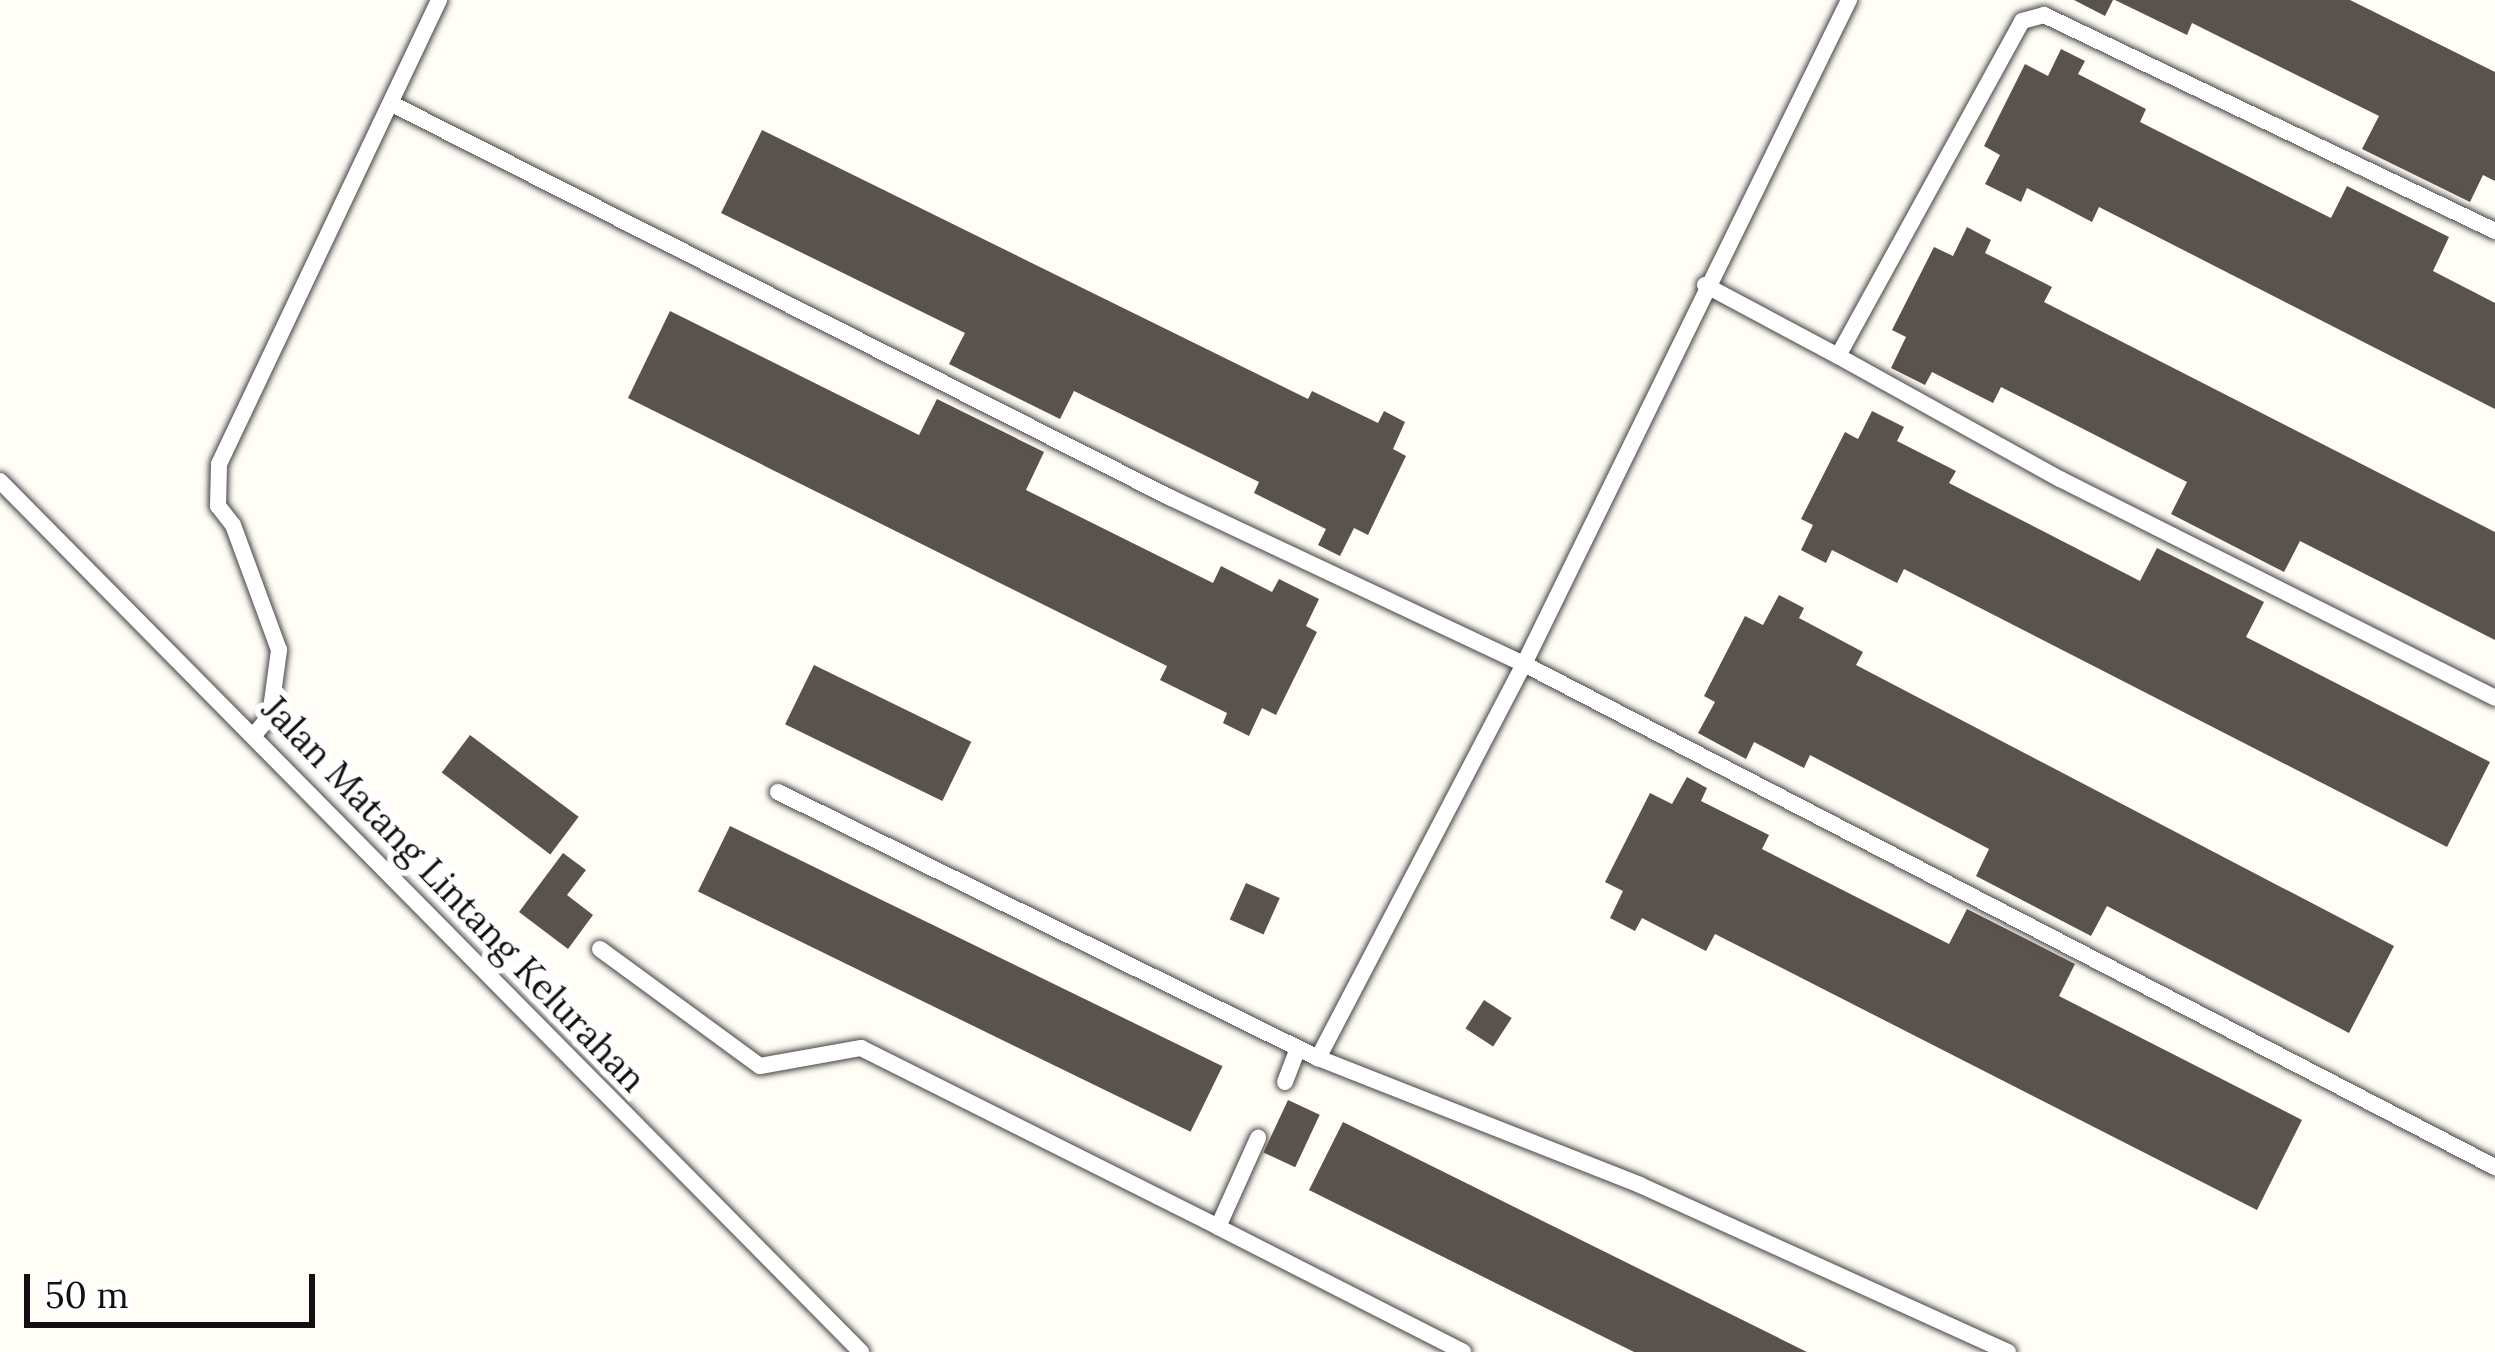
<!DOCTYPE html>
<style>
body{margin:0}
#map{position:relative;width:2495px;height:1352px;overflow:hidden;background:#fffdf5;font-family:Lora,serif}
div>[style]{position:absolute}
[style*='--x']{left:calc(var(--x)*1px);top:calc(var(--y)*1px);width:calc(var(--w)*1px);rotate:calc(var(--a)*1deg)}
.building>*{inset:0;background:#5a524d;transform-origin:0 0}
.roads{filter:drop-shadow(0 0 3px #444) drop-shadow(0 0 3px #444)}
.lane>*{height:16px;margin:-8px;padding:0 8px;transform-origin:8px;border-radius:8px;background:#fff}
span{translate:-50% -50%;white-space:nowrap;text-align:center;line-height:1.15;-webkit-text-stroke:12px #fff;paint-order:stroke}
.street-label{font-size:36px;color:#111}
.scale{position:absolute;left:24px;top:1274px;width:291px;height:54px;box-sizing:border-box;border:6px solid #111;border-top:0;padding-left:15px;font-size:36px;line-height:42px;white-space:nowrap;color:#111;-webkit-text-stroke:9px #fff;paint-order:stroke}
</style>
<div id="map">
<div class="building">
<i style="clip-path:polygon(2074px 0,2113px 0,2105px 16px)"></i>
<i style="clip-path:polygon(2115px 0,2350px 0,2495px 72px,2495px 181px,2483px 175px,2470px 202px,2362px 149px,2379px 116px,2192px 23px,2187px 35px)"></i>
<i style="clip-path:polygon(2061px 49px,2085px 61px,2078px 74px,2146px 109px,2140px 122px,2331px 218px,2347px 186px,2449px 237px,2433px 271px,2495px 303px,2495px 409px,2099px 207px,2092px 222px,2027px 188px,2021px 202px,1985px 184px,2000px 155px,1984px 146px,2025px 64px,2048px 76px)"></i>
<i style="clip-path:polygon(762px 130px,1308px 399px,1312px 391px,1378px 423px,1384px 411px,1405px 422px,1393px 449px,1406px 456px,1368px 535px,1354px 528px,1340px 556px,1318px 545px,1326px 529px,1254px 493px,1259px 482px,1074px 391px,1060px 419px,949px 364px,965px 333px,721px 213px)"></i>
<i style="clip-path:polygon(1967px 227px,1991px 240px,1985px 253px,2052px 287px,2044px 302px,2495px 532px,2495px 640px,2300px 541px,2284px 572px,2171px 514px,2187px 482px,2001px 387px,1993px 403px,1932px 372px,1925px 385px,1891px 368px,1906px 337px,1892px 330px,1934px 247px,1953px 256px)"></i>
<i style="clip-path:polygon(670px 311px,919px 435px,937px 399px,1044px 452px,1026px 490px,1213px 583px,1221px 566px,1272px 592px,1279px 579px,1319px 599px,1306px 626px,1317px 632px,1276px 715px,1262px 708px,1249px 736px,1223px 723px,1227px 713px,1160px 680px,1167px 666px,628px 398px)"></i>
<i style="clip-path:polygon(1872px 411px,1904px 427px,1897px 441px,1956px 471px,1949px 483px,2140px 581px,2157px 548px,2264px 602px,2246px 637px,2490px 762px,2447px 847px,1904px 569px,1897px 583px,1832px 550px,1826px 563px,1801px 550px,1813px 525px,1801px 519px,1845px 432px,1858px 439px)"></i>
<i style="clip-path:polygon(1779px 595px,1804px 608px,1799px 618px,1863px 652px,1856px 665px,2394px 946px,2349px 1033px,2107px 906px,2091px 936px,1976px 876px,1989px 849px,1810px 755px,1804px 768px,1754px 742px,1746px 759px,1698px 733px,1715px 702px,1704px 696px,1745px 616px,1763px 625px)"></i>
<i style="left:814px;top:665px;width:175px;height:66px;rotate:26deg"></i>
<i style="left:470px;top:735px;width:136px;height:47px;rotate:37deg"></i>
<i style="clip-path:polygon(1687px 777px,1707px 788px,1701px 801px,1769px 835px,1762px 849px,1949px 944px,1967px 909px,2075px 964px,2059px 996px,2302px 1120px,2257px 1210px,1715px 934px,1706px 951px,1642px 918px,1635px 931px,1610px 918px,1623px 891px,1605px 882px,1650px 793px,1672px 804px)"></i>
<i style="left:730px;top:826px;width:548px;height:73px;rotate:26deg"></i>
<i style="clip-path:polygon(563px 853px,586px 870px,567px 895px,593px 915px,568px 949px,519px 912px)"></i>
<i style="left:1246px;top:883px;width:37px;height:40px;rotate:24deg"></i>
<i style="left:1484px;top:1000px;width:33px;height:34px;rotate:33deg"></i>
<i style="left:1288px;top:1100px;width:35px;height:58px;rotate:25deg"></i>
<i style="clip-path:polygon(1343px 1122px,1807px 1352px,1634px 1352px,1309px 1190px)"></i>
</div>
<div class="roads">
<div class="lane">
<i style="--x:1849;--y:0;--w:739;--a:116.08"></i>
<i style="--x:1524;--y:664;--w:445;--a:117.6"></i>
<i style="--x:1318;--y:1058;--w:346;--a:21.5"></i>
<i style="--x:1640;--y:1185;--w:404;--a:24.4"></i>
<i style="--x:392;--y:104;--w:873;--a:26.83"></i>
<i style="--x:1171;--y:498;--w:390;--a:25.2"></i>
<i style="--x:1524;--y:664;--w:1094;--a:27.39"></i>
<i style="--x:1705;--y:285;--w:151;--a:28.1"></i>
<i style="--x:1838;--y:356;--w:382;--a:-61.2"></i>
<i style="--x:2022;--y:21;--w:23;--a:-15"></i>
<i style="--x:2044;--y:15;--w:500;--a:25.59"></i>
<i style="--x:1838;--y:356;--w:254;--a:29"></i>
<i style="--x:2060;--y:479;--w:487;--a:26.7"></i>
<i style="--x:0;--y:481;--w:1225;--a:45.33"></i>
<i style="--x:254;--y:735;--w:25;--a:-50"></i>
<i style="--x:270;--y:716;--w:67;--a:-82.2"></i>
<i style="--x:279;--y:650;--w:133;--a:-110.2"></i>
<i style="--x:233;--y:525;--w:24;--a:-128"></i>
<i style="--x:218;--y:506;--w:42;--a:-88.6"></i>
<i style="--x:219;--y:464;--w:514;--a:-64.63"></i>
<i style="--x:778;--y:792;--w:602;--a:26.22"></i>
<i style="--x:600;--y:949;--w:198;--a:36.2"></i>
<i style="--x:760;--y:1066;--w:103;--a:-10.1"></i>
<i style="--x:861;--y:1048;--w:399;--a:26.6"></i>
<i style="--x:1218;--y:1227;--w:98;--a:-65.8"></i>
<i style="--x:1285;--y:1082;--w:36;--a:-69"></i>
<i style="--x:1218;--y:1227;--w:275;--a:27"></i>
</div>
</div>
<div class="street-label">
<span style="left:454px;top:894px;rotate:46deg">Jalan Matang Lintang Kelurahan</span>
</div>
<div class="scale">50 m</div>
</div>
